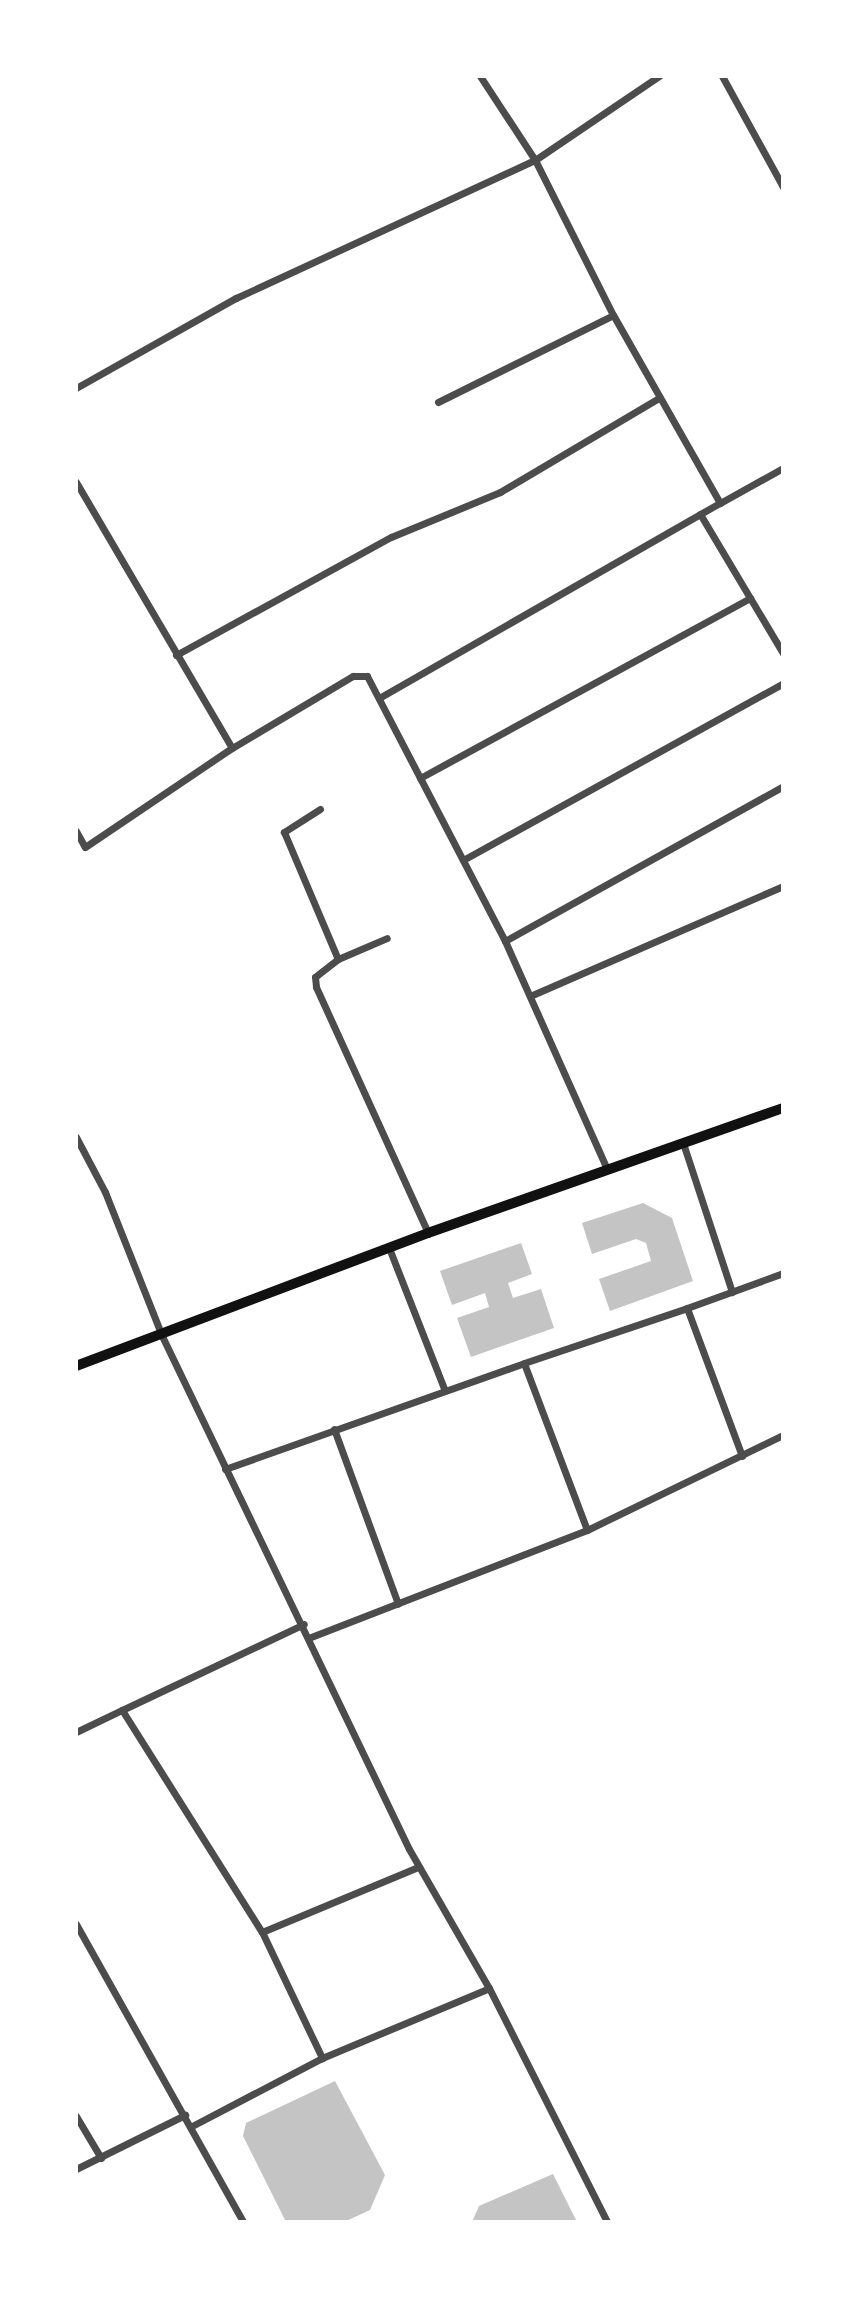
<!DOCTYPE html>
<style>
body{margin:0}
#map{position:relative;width:859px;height:2298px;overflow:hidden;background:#fff;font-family:Signika,sans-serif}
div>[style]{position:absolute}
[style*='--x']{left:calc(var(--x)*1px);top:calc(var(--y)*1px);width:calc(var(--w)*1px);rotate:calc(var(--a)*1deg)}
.building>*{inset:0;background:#c4c4c4}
.minor>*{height:7px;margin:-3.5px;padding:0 3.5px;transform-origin:3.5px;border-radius:3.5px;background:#4c4c4c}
.secondary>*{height:10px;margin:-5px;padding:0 5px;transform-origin:5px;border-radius:5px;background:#111}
span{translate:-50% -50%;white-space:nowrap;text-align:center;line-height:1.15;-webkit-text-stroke:8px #fff;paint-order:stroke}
.frame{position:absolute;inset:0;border:78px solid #fff;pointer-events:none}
</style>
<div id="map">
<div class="building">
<i style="clip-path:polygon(643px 1203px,672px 1218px,693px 1281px,610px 1311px,599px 1279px,651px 1261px,646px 1243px,636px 1239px,592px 1254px,582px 1223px)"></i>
<i style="clip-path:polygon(521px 1243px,532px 1274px,508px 1283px,513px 1298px,541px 1289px,554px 1328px,471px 1357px,457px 1318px,489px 1307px,485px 1293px,452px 1305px,440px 1271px)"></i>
<i style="clip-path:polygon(335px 2081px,385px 2175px,370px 2210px,344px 2222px,286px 2222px,243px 2136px,246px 2123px)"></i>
<i style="clip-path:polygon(553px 2174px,577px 2222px,472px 2222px,479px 2206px)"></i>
</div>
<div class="minor">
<i style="--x:722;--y:76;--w:127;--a:61.2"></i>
<i style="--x:76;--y:388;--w:184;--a:-29.4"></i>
<i style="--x:236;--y:298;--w:329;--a:-24.8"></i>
<i style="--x:535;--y:160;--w:150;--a:-34.1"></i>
<i style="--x:438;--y:402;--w:195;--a:-26.4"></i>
<i style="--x:76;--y:482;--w:308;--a:59.6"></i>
<i style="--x:232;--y:748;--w:141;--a:-30.8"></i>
<i style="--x:353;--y:676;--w:14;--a:0"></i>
<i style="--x:367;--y:676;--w:299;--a:62.5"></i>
<i style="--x:505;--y:941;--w:250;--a:65.9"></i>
<i style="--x:720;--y:503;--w:72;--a:-29.1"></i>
<i style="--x:700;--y:514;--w:162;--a:59.2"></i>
<i style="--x:176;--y:655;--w:245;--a:-28.8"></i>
<i style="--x:391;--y:537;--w:118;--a:-22.4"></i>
<i style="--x:500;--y:492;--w:185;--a:-30.6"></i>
<i style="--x:379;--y:698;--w:393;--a:-29.8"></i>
<i style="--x:720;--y:503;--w:216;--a:-119.6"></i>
<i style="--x:613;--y:315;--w:174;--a:-116.7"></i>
<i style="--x:535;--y:160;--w:100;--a:-123.2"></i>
<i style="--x:420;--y:778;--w:376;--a:-28.6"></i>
<i style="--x:320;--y:809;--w:43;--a:147.4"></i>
<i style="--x:284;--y:832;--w:138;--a:67"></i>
<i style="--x:338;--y:959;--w:29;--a:142"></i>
<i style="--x:315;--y:977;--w:10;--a:84"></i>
<i style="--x:316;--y:987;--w:270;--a:65.5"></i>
<i style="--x:76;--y:831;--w:18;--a:61"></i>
<i style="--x:85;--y:847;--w:177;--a:-34"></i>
<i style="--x:463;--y:860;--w:366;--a:-28.9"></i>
<i style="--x:505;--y:941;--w:318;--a:-29.1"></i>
<i style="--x:338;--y:959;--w:53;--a:-23.2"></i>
<i style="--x:530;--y:996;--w:276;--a:-23.5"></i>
<i style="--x:76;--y:1137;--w:62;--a:62.2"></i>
<i style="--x:105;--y:1192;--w:155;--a:68.4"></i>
<i style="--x:162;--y:1336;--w:569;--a:64.29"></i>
<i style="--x:409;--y:1849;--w:160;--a:60.1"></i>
<i style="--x:489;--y:1988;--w:262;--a:63.2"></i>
<i style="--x:683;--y:1143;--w:157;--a:71.8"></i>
<i style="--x:389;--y:1248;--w:150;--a:68.6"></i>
<i style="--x:334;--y:1429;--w:186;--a:69.9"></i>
<i style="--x:742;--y:1456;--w:158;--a:-110.4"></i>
<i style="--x:687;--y:1308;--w:102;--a:-20"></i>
<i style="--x:225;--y:1469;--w:317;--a:-19.5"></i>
<i style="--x:587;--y:1530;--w:178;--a:-110.7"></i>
<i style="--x:524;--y:1363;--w:172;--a:-18.6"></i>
<i style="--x:311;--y:1637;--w:296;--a:-21.2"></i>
<i style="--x:587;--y:1530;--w:218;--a:-25.9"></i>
<i style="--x:122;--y:1710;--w:201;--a:-25.3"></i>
<i style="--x:76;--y:1732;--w:51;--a:-25.6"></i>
<i style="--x:122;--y:1710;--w:262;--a:57.8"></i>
<i style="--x:262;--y:1932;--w:140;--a:64.5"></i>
<i style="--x:76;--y:1924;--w:342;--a:60.7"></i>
<i style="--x:262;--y:1932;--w:169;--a:-22.6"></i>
<i style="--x:76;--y:2116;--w:49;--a:59.2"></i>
<i style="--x:192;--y:2126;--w:147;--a:-27.6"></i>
<i style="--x:322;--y:2058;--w:181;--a:-22.7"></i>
<i style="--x:76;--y:2169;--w:122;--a:-26.4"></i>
</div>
<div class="secondary">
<i style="--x:76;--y:1366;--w:376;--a:-20.7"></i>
<i style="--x:428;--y:1233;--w:376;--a:-19.4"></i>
</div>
<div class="frame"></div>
</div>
